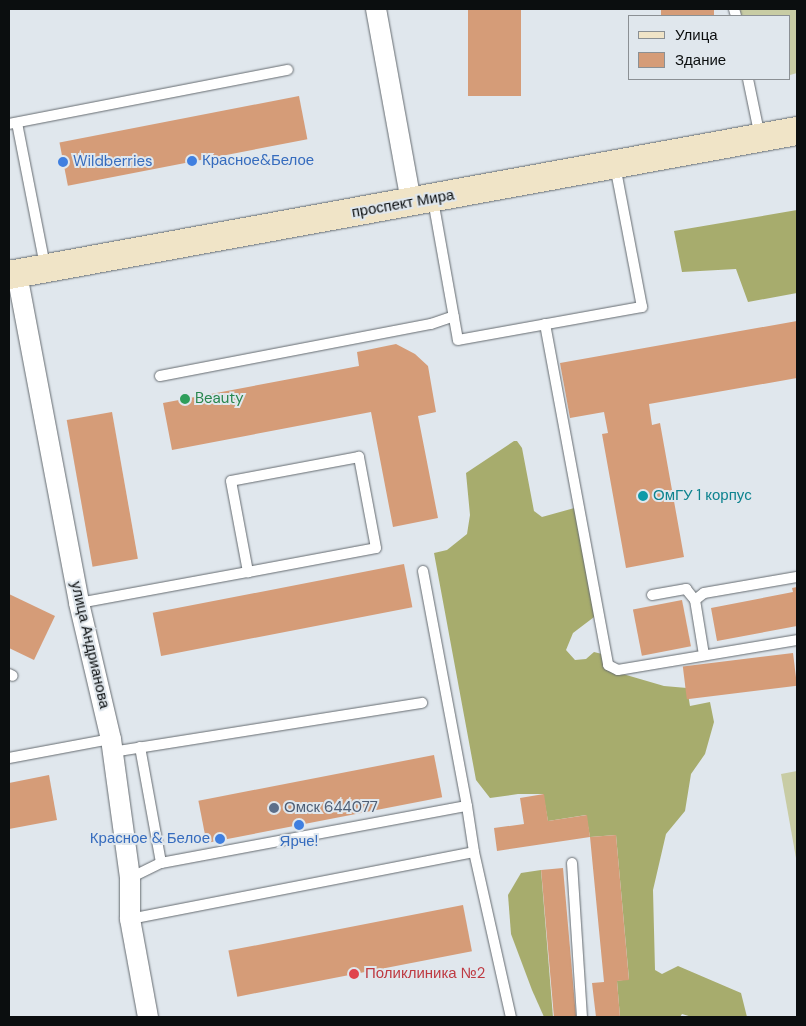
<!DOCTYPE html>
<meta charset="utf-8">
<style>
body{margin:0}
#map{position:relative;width:806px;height:1026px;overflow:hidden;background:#e0e7ed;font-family:"DM Sans",sans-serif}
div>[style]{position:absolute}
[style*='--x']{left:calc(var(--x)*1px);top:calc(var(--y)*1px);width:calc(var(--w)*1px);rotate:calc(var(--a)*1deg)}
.green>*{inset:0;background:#c8cca4}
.forest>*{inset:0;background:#a7ac6d}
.building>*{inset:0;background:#d59c78;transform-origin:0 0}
.roads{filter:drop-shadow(0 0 1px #656b70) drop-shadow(0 0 1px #656b70)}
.service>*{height:10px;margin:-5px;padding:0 5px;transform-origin:5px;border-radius:5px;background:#fff}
.minor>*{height:20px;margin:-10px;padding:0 10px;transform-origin:10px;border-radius:10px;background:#fff}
.secondary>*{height:28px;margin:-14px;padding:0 14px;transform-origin:14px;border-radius:14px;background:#f0e4c7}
.dots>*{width:14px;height:14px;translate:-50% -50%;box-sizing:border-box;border:2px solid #e0e7ed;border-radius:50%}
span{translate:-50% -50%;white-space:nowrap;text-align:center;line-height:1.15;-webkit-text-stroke:4px #e0e7ed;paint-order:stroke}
.shop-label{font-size:15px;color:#366cbe}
.left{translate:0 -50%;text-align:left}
.right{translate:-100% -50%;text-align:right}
.street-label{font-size:15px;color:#0b0e0f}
.leisure-label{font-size:15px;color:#27864d}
.culture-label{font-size:15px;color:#0d838f}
.service-label{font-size:15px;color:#4e5e75}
.health-label{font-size:15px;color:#be3a42}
.frame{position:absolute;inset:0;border:10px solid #0b0e0f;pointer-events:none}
.legend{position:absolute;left:628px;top:15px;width:162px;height:65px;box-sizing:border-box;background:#e0e7ed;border:1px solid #8b9094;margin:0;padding:6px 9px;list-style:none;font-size:15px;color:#0b0e0f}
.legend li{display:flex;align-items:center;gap:10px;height:25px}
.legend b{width:25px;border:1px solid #8b9094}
</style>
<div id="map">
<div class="green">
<i style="clip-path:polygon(740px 9px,797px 9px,797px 73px,790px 75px,790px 16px,741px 16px)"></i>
<i style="clip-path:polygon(797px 771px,797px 857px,796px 858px,781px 774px)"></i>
</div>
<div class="forest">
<i style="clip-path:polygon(797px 210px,797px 293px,748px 302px,736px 269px,682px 272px,674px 231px)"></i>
<i style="clip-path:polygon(514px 441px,517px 441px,522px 448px,534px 511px,542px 517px,578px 507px,598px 614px,573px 633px,566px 650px,575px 660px,586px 659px,594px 652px,602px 654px,616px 672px,664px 686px,687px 688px,690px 706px,710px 702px,714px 722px,705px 754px,691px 774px,685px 811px,666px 834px,653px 890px,655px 970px,662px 974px,678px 966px,741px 993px,747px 1017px,692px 1017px,682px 1014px,680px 1017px,620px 1017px,617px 981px,629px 979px,616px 835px,590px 837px,586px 815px,548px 821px,543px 794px,518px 794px,490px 798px,476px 780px,434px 553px,447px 550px,467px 534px,470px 515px,466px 473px)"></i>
<i style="clip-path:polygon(541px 870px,553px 1017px,544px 1017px,532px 990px,511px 934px,508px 895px,521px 873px)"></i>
</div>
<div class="building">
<i style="left:468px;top:9px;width:53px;height:87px"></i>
<i style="left:661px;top:9px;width:53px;height:7px"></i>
<i style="left:299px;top:96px;width:44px;height:244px;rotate:79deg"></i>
<i style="clip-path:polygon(797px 321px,797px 378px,649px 404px,652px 425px,660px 423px,684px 557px,626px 568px,602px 434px,608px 433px,604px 412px,570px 418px,560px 363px)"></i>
<i style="clip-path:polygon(396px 344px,415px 354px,428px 366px,436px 412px,418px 416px,438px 518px,393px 527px,371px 412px,172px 450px,163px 403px,359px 366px,357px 352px)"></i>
<i style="left:112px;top:412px;width:149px;height:46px;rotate:80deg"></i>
<i style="left:404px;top:564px;width:44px;height:256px;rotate:79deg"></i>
<i style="clip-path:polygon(797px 587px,797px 626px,717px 641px,711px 608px,793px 592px,792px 588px)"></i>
<i style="clip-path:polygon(9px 594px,55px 616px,34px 660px,9px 648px)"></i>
<i style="left:682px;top:600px;width:47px;height:50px;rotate:79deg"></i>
<i style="left:793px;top:653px;width:33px;height:111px;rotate:83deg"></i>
<i style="left:434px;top:755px;width:43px;height:240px;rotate:79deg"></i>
<i style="clip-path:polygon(49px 775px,57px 820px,9px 829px,9px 783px)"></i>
<i style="clip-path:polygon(544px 794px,548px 821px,587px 815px,590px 837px,497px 851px,494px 828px,524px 824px,520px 798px)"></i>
<i style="clip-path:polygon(616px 835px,629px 980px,617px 981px,620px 1017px,596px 1017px,592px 983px,604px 982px,590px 837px)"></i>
<i style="left:563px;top:868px;width:149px;height:22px;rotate:85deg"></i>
<i style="left:463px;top:905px;width:47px;height:239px;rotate:79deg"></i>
</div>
<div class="roads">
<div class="service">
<i style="--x:734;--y:9;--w:7;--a:74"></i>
<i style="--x:748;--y:79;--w:59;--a:78.3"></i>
<i style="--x:17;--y:123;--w:146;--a:78.9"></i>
<i style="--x:9;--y:124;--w:284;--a:-11"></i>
<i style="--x:433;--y:200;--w:142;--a:79.9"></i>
<i style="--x:458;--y:340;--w:187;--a:-10.2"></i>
<i style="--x:642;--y:307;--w:144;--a:-100.8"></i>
<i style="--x:545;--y:324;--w:347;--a:79.5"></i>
<i style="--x:608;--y:665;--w:11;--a:27"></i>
<i style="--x:618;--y:670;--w:181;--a:-9.5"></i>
<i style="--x:160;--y:376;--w:276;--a:-10.9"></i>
<i style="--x:431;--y:324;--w:24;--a:-19"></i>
<i style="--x:423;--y:571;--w:239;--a:79.4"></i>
<i style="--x:467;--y:806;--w:47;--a:81.3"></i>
<i style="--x:474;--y:852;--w:169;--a:77.4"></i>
<i style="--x:652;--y:595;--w:35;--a:-10"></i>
<i style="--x:686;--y:589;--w:14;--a:51"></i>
<i style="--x:695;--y:600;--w:56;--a:80.7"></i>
<i style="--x:695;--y:600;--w:11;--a:-38"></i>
<i style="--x:704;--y:593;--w:94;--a:-9.8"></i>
<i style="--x:79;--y:603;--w:172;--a:-10.4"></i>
<i style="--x:248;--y:572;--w:130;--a:-10.6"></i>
<i style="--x:376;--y:548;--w:93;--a:-100.6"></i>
<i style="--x:359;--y:457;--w:130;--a:169.4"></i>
<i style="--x:231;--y:481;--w:93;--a:79.4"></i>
<i style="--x:9;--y:674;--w:4;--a:27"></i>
<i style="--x:140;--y:747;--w:118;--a:79.7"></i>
<i style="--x:112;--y:752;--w:314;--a:-9"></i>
<i style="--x:9;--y:758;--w:104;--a:-10.6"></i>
<i style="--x:572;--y:863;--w:154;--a:86.3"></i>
<i style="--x:130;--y:878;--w:34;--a:-26"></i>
<i style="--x:161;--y:863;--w:311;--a:-10.6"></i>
<i style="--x:130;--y:919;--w:350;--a:-11"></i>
</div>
<div class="minor">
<i style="--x:376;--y:9;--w:196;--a:79.7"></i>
<i style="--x:17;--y:274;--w:335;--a:79.3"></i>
<i style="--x:79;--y:603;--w:140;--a:76.8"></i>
<i style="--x:111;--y:739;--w:140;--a:82.2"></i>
<i style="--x:130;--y:878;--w:41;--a:90"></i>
<i style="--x:130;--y:919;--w:100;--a:79.6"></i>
</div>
<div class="secondary">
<i style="--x:9;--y:275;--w:801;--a:-10.36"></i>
</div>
</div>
<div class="dots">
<i style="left:192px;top:161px;background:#3f7fe0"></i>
<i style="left:63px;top:162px;background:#3f7fe0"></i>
<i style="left:185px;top:399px;background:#2e9e5b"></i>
<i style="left:643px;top:496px;background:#0f9aa8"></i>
<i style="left:274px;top:808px;background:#5c6f8a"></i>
<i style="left:299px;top:825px;background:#3f7fe0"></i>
<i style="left:220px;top:839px;background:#3f7fe0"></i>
<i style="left:354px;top:974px;background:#e0444e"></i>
</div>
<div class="shop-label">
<span class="left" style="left:202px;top:161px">Красное&amp;Белое</span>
<span class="left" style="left:73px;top:162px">Wildberries</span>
<span class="right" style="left:210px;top:839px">Красное &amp; Белое</span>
<span style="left:299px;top:842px">Ярче!</span>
</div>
<div class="street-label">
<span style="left:403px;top:204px;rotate:-10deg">проспект Мира</span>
<span style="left:90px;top:645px;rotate:77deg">улица Андрианова</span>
</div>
<div class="leisure-label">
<span class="left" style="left:195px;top:399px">Beauty</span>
</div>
<div class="culture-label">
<span class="left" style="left:653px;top:496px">ОмГУ 1 корпус</span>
</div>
<div class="service-label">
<span class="left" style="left:284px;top:808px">Омск 644077</span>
</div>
<div class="health-label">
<span class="left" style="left:365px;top:974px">Поликлиника №2</span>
</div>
<div class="frame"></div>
<ul class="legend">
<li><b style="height:6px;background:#f0e4c7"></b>Улица</li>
<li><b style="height:14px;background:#d59c78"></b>Здание</li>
</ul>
</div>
